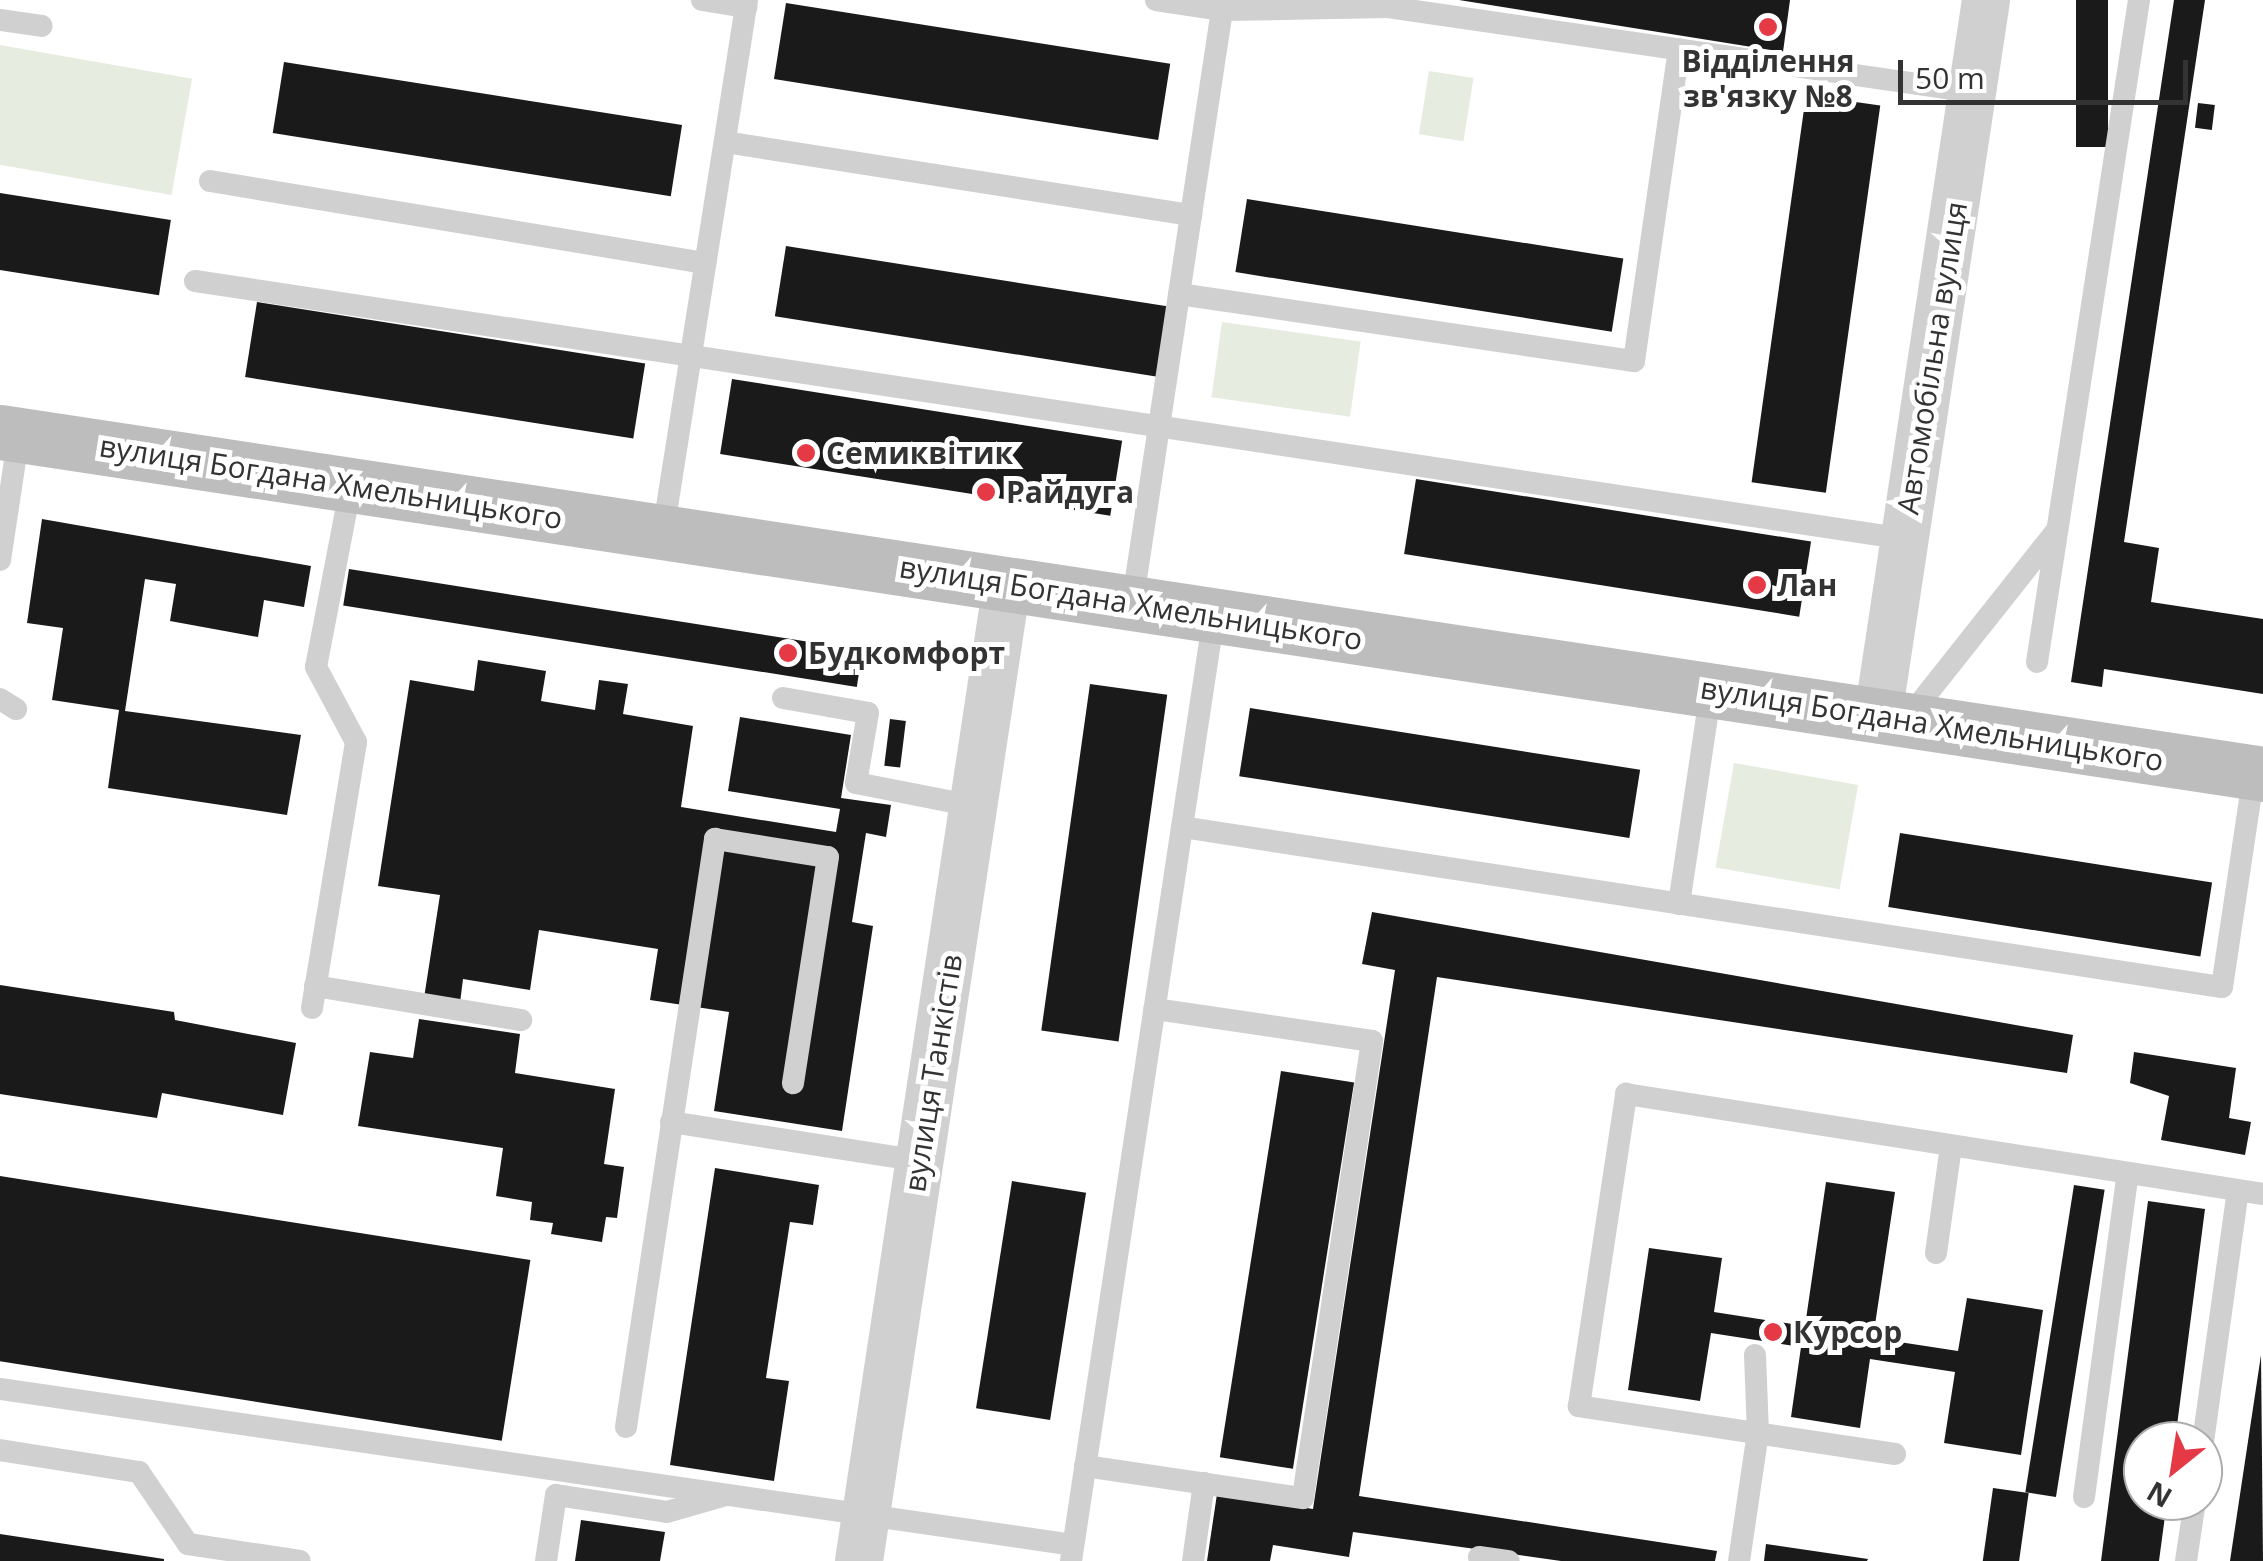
<!DOCTYPE html>
<meta charset="utf-8">
<style>
body{margin:0}
#map{position:relative;width:2263px;height:1561px;overflow:hidden;background:#fff;font-family:"Open Sans",sans-serif}
div>[style]{position:absolute}
[style*='--x']{left:calc(var(--x)*1px);top:calc(var(--y)*1px);width:calc(var(--w)*1px);rotate:calc(var(--a)*1deg)}
.green>*{inset:0;background:#e6ecdf;transform-origin:0 0}
.building>*{inset:0;background:#1a1a1a;transform-origin:0 0}
.lane>*{height:22px;margin:-11px;padding:0 11px;transform-origin:11px;border-radius:11px;background:#d0d0d0}
.street>*{height:48px;margin:-24px;padding:0 24px;transform-origin:24px;border-radius:24px;background:#d0d0d0}
.secondary>*{height:55px;margin:-27.5px;padding:0 27.5px;transform-origin:27.5px;border-radius:27.5px;background:#bdbdbd}
.dots>*{width:28px;height:28px;translate:-50% -50%;box-sizing:border-box;border:5px solid #fff;border-radius:50%}
span{translate:-50% -50%;white-space:nowrap;text-align:center;line-height:1.15;-webkit-text-stroke:10px #fff;paint-order:stroke}
.poi-label{font-size:30px;color:#333;font-weight:700}
.left{translate:0 -50%;text-align:left}
.street-label{font-size:30px;color:#333}
.north{position:absolute;left:2123px;top:1421px;width:100px;height:100px;box-sizing:border-box;background:#fff;border:2px solid #adadad;border-radius:50%;rotate:210deg;font-size:28px;font-weight:700;line-height:40px;text-align:center;color:#333}
.north::after{content:'';display:block;margin:auto;width:35px;height:45px;background:#e63946;clip-path:polygon(50% 0,100% 100%,50% 72%,0 100%)}
.scale{position:absolute;left:1898px;top:60px;width:290px;height:45px;box-sizing:border-box;border:5px solid #333;border-top:0;padding-left:12px;font-size:30px;line-height:35px;white-space:nowrap;color:#333;-webkit-text-stroke:8px #fff;paint-order:stroke}
</style>
<div id="map">
<div class="green">
<i style="left:0;top:45px;width:195px;height:118px;rotate:10deg"></i>
<i style="left:1429px;top:71px;width:45px;height:64px;rotate:9deg"></i>
<i style="left:1222px;top:322px;width:140px;height:76px;rotate:8deg"></i>
<i style="left:1734px;top:763px;width:126px;height:106px;rotate:10deg"></i>
</div>
<div class="building">
<i style="clip-path:polygon(1459px 0,1790px 0,1783px 52px)"></i>
<i style="left:2076px;top:0;width:32px;height:147px"></i>
<i style="clip-path:polygon(2174px 0,2205px 0,2124px 542px,2159px 548px,2151px 602px,2263px 619px,2263px 694px,2104px 669px,2102px 687px,2071px 682px)"></i>
<i style="left:786px;top:3px;width:389px;height:77px;rotate:9deg"></i>
<i style="left:284px;top:62px;width:403px;height:72px;rotate:9deg"></i>
<i style="left:1806px;top:95px;width:75px;height:391px;rotate:8deg"></i>
<i style="left:2198px;top:103px;width:17px;height:25px;rotate:7deg"></i>
<i style="left:0;top:193px;width:173px;height:76px;rotate:9deg"></i>
<i style="left:1247px;top:199px;width:381px;height:74px;rotate:9deg"></i>
<i style="left:786px;top:246px;width:389px;height:71px;rotate:9deg"></i>
<i style="left:257px;top:302px;width:393px;height:76px;rotate:9deg"></i>
<i style="left:732px;top:379px;width:395px;height:76px;rotate:9deg"></i>
<i style="left:1416px;top:479px;width:400px;height:76px;rotate:9deg"></i>
<i style="clip-path:polygon(42px 519px,311px 566px,304px 607px,264px 600px,258px 637px,170px 621px,176px 584px,145px 579px,125px 711px,301px 735px,287px 815px,108px 788px,119px 710px,52px 700px,63px 628px,27px 623px)"></i>
<i style="left:349px;top:569px;width:520px;height:37px;rotate:9deg"></i>
<i style="clip-path:polygon(478px 660px,546px 671px,541px 701px,595px 710px,599px 680px,628px 684px,623px 714px,693px 726px,681px 807px,836px 832px,840px 809px,728px 791px,740px 717px,851px 735px,841px 798px,891px 805px,886px 837px,866px 833px,852px 922px,873px 926px,842px 1131px,714px 1111px,729px 1012px,650px 1000px,658px 949px,539px 930px,530px 990px,463px 979px,460px 1003px,424px 998px,440px 895px,378px 886px,410px 680px,474px 691px)"></i>
<i style="left:1090px;top:684px;width:78px;height:350px;rotate:8deg"></i>
<i style="left:1250px;top:708px;width:395px;height:69px;rotate:9deg"></i>
<i style="left:890px;top:719px;width:16px;height:47px;rotate:7deg"></i>
<i style="left:1900px;top:833px;width:316px;height:75px;rotate:9deg"></i>
<i style="clip-path:polygon(1372px 912px,2073px 1035px,2067px 1073px,1437px 977px,1359px 1496px,1717px 1551px,1715px 1561px,1561px 1561px,1353px 1532px,1349px 1557px,1273px 1545px,1270px 1561px,1207px 1561px,1217px 1494px,1313px 1509px,1395px 970px,1362px 964px)"></i>
<i style="clip-path:polygon(0 985px,174px 1012px,175px 1020px,296px 1043px,283px 1115px,162px 1093px,157px 1118px,0 1094px)"></i>
<i style="clip-path:polygon(419px 1019px,520px 1034px,515px 1073px,615px 1089px,604px 1164px,624px 1167px,617px 1218px,606px 1217px,602px 1242px,551px 1234px,553px 1223px,530px 1220px,532px 1202px,496px 1196px,503px 1148px,358px 1126px,370px 1052px,413px 1058px)"></i>
<i style="clip-path:polygon(2134px 1052px,2236px 1068px,2229px 1118px,2251px 1122px,2245px 1155px,2161px 1140px,2169px 1096px,2130px 1083px)"></i>
<i style="left:1281px;top:1071px;width:74px;height:391px;rotate:9deg"></i>
<i style="clip-path:polygon(715px 1168px,819px 1185px,813px 1225px,790px 1222px,766px 1378px,789px 1381px,774px 1481px,670px 1465px)"></i>
<i style="left:0;top:1176px;width:537px;height:183px;rotate:9deg"></i>
<i style="left:1012px;top:1181px;width:75px;height:230px;rotate:9deg"></i>
<i style="clip-path:polygon(1826px 1182px,1895px 1192px,1873px 1338px,1958px 1351px,1967px 1298px,2043px 1310px,2021px 1455px,1944px 1443px,1955px 1372px,1870px 1359px,1860px 1428px,1791px 1417px,1801px 1347px,1711px 1333px,1700px 1401px,1628px 1390px,1649px 1248px,1722px 1258px,1714px 1312px,1805px 1326px)"></i>
<i style="left:2074px;top:1185px;width:31px;height:311px;rotate:9deg"></i>
<i style="clip-path:polygon(2148px 1201px,2205px 1209px,2175px 1441px,2143px 1441px,2143px 1501px,2167px 1501px,2159px 1561px,2101px 1561px)"></i>
<i style="clip-path:polygon(2261px 1355px,2263px 1561px,2230px 1561px)"></i>
<i style="left:1993px;top:1488px;width:36px;height:74px;rotate:8deg"></i>
<i style="clip-path:polygon(581px 1520px,665px 1532px,660px 1561px,575px 1561px)"></i>
<i style="clip-path:polygon(0 1534px,164px 1559px,164px 1561px,0 1561px)"></i>
<i style="clip-path:polygon(1766px 1544px,1868px 1559px,1867px 1561px,1764px 1561px)"></i>
</div>
<div class="lane">
<i style="--x:702;--y:0;--w:45;--a:9"></i>
<i style="--x:1156;--y:0;--w:67;--a:8.6"></i>
<i style="--x:1222;--y:10;--w:207;--a:98.6"></i>
<i style="--x:1222;--y:10;--w:166;--a:-1"></i>
<i style="--x:1388;--y:7;--w:590;--a:8.28"></i>
<i style="--x:0;--y:20;--w:42;--a:8.1"></i>
<i style="--x:725;--y:142;--w:472;--a:8.9"></i>
<i style="--x:1191;--y:215;--w:392;--a:98.6"></i>
<i style="--x:210;--y:181;--w:502;--a:9.41"></i>
<i style="--x:195;--y:281;--w:1729;--a:8.58"></i>
<i style="--x:1179;--y:294;--w:460;--a:8.4"></i>
<i style="--x:1634;--y:361;--w:315;--a:-81.8"></i>
<i style="--x:663;--y:532;--w:539;--a:-81.03"></i>
<i style="--x:0;--y:560;--w:126;--a:-81.4"></i>
<i style="--x:2037;--y:662;--w:670;--a:-81.24"></i>
<i style="--x:783;--y:698;--w:86;--a:10"></i>
<i style="--x:868;--y:713;--w:71;--a:99.7"></i>
<i style="--x:856;--y:783;--w:119;--a:11.1"></i>
<i style="--x:0;--y:699;--w:19;--a:32"></i>
<i style="--x:1908;--y:718;--w:238;--a:-51.6"></i>
<i style="--x:1182;--y:827;--w:1052;--a:8.75"></i>
<i style="--x:2222;--y:987;--w:216;--a:-81.5"></i>
<i style="--x:1679;--y:904;--w:215;--a:-81.5"></i>
<i style="--x:315;--y:986;--w:209;--a:9.4"></i>
<i style="--x:312;--y:1008;--w:270;--a:-80.6"></i>
<i style="--x:356;--y:742;--w:85;--a:-118.1"></i>
<i style="--x:316;--y:667;--w:185;--a:-79.1"></i>
<i style="--x:671;--y:1122;--w:252;--a:8.9"></i>
<i style="--x:1936;--y:1253;--w:108;--a:-82"></i>
<i style="--x:0;--y:1389;--w:1084;--a:8.27"></i>
<i style="--x:626;--y:1427;--w:595;--a:-81.39"></i>
<i style="--x:715;--y:839;--w:114;--a:9.1"></i>
<i style="--x:828;--y:857;--w:229;--a:98.8"></i>
<i style="--x:2203;--y:1442;--w:254;--a:-82.1"></i>
<i style="--x:0;--y:1450;--w:141;--a:9"></i>
<i style="--x:139;--y:1472;--w:87;--a:55.8"></i>
<i style="--x:188;--y:1544;--w:113;--a:8.6"></i>
<i style="--x:1895;--y:1454;--w:320;--a:-171.4"></i>
<i style="--x:1579;--y:1406;--w:316;--a:-81.4"></i>
<i style="--x:1626;--y:1094;--w:645;--a:8.92"></i>
<i style="--x:1085;--y:1466;--w:220;--a:8.4"></i>
<i style="--x:1303;--y:1498;--w:34;--a:-82"></i>
<i style="--x:1308;--y:1464;--w:428;--a:-81.4"></i>
<i style="--x:1372;--y:1041;--w:220;--a:-171.6"></i>
<i style="--x:2084;--y:1497;--w:327;--a:-82.3"></i>
<i style="--x:1479;--y:1557;--w:30;--a:8"></i>
<i style="--x:546;--y:1561;--w:67;--a:-81.4"></i>
<i style="--x:556;--y:1495;--w:112;--a:8.7"></i>
<i style="--x:667;--y:1512;--w:57;--a:-16.2"></i>
<i style="--x:1071;--y:1561;--w:956;--a:-81.4"></i>
<i style="--x:1193;--y:1561;--w:79;--a:-82"></i>
<i style="--x:1739;--y:1561;--w:129;--a:-81.6"></i>
<i style="--x:1758;--y:1433;--w:78;--a:-92.2"></i>
<i style="--x:2186;--y:1561;--w:61;--a:-81.5"></i>
</div>
<div class="street">
<i style="--x:1878;--y:716;--w:724;--a:-81.42"></i>
<i style="--x:859;--y:1561;--w:988;--a:-81.39"></i>
</div>
<div class="secondary">
<i style="--x:0;--y:432;--w:2289;--a:8.59"></i>
</div>
<div class="dots">
<i style="left:1768px;top:27px;background:#e63946"></i>
<i style="left:806px;top:453px;background:#e63946"></i>
<i style="left:986px;top:492px;background:#e63946"></i>
<i style="left:1757px;top:585px;background:#e63946"></i>
<i style="left:788px;top:653px;background:#e63946"></i>
<i style="left:1773px;top:1332px;background:#e63946"></i>
</div>
<div class="poi-label">
<span style="left:1768px;top:78px">Відділення<br>зв'язку №8</span>
<span class="left" style="left:826px;top:453px">Семиквітик</span>
<span class="left" style="left:1006px;top:492px">Райдуга</span>
<span class="left" style="left:1777px;top:585px">Лан</span>
<span class="left" style="left:808px;top:653px">Будкомфорт</span>
<span class="left" style="left:1793px;top:1332px">Курсор</span>
</div>
<div class="street-label">
<span style="left:1932px;top:358px;rotate:-81deg">Автомобільна вулиця</span>
<span style="left:331px;top:482px;rotate:9deg">вулиця Богдана Хмельницького</span>
<span style="left:1131px;top:603px;rotate:9deg">вулиця Богдана Хмельницького</span>
<span style="left:1932px;top:724px;rotate:9deg">вулиця Богдана Хмельницького</span>
<span style="left:933px;top:1073px;rotate:-81deg">вулиця Танкістів</span>
</div>
<div class="north">N</div>
<div class="scale">50 m</div>
</div>
